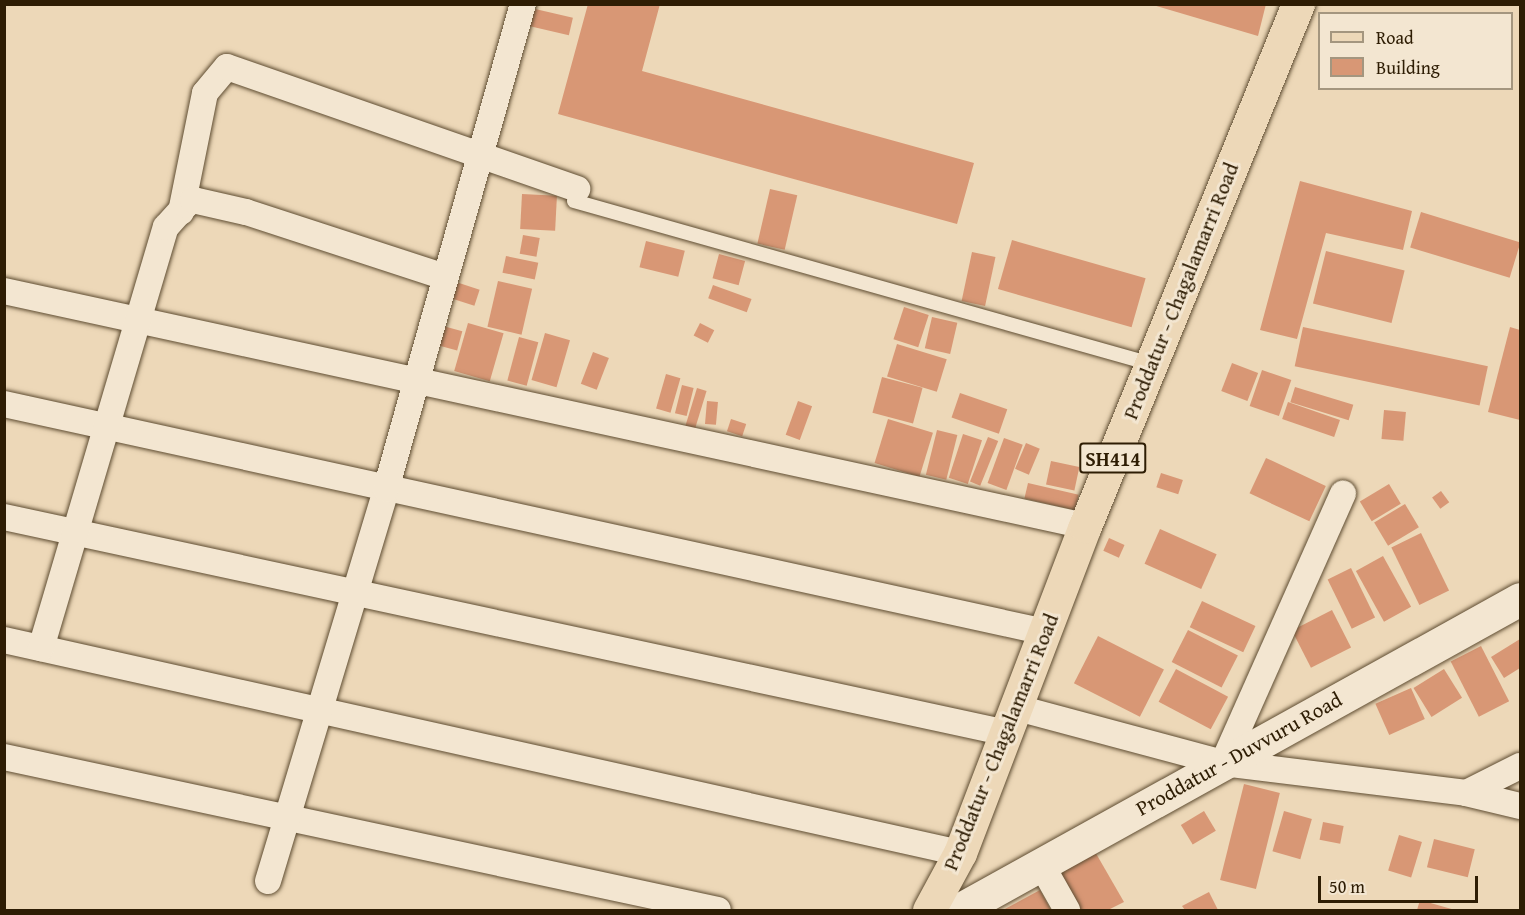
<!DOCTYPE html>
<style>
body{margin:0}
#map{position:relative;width:1525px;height:915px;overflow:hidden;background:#edd8b8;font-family:"Gentium Book Plus",serif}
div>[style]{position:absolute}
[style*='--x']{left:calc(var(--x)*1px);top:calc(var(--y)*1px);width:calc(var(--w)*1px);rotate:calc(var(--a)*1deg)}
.building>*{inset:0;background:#d89775;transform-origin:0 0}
.roads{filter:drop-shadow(0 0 2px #5e4c31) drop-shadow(0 0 2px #5e4c31)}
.lane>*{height:14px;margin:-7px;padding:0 7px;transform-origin:7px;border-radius:7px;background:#f3e6d1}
.street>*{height:26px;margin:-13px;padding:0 13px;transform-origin:13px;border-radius:13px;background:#f3e6d1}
.secondary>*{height:33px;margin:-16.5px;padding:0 16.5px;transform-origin:16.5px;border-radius:16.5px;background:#f3e6d1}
.primary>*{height:33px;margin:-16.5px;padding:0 16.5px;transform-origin:16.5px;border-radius:16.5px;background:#edd8b8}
span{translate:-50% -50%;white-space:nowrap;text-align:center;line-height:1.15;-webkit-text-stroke:6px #f3e6d1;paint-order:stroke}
.shield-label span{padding:2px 4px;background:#f3e6d1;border:2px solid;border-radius:4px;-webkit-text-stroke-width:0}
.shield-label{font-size:20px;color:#2e1d04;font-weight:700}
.street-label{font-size:21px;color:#2e1d04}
.frame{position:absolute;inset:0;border:6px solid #2e1d04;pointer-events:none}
.legend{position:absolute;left:1318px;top:12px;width:195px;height:78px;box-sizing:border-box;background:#f3e6d1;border:2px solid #a4967f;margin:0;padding:8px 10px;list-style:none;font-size:18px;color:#2e1d04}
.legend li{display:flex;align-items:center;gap:12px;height:30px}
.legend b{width:30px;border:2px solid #a4967f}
.scale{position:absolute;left:1318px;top:876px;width:160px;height:27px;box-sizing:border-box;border:3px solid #2e1d04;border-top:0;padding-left:8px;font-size:18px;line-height:21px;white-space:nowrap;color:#2e1d04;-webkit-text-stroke:4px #f3e6d1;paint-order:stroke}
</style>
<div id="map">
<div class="building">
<i style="clip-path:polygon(588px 4px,660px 4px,642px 71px,974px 163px,957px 224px,558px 114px)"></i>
<i style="clip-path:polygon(1266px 4px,1258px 36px,1153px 5px,1153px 4px)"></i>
<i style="left:531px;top:8px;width:43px;height:18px;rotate:13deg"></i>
<i style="clip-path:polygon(1300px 181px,1412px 211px,1403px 250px,1326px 233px,1297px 339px,1260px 330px)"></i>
<i style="left:770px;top:189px;width:28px;height:56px;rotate:13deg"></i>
<i style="left:522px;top:194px;width:35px;height:35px;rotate:3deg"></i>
<i style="left:1421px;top:212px;width:104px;height:37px;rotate:17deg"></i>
<i style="left:523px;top:235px;width:17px;height:19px;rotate:10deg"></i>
<i style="left:1012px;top:240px;width:139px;height:51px;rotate:16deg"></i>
<i style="left:646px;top:241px;width:40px;height:27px;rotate:14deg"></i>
<i style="left:1326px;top:251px;width:81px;height:54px;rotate:14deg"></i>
<i style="left:972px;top:252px;width:24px;height:50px;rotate:12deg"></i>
<i style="left:719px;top:254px;width:27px;height:25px;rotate:15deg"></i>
<i style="left:506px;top:256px;width:33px;height:17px;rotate:12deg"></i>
<i style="left:453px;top:281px;width:28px;height:17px;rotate:18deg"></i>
<i style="left:498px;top:281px;width:35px;height:47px;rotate:13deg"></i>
<i style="left:713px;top:285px;width:41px;height:14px;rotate:20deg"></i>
<i style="left:904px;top:307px;width:26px;height:34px;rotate:18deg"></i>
<i style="left:932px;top:317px;width:26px;height:32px;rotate:13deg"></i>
<i style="left:468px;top:323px;width:37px;height:50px;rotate:16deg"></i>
<i style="left:700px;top:323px;width:16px;height:14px;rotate:27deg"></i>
<i style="left:443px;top:326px;width:20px;height:20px;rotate:15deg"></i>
<i style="left:1303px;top:327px;width:189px;height:40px;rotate:12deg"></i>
<i style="clip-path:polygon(1510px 327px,1520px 330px,1520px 420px,1488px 412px)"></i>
<i style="left:545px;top:333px;width:26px;height:49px;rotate:16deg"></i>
<i style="left:519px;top:337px;width:20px;height:45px;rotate:15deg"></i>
<i style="left:897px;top:344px;width:52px;height:34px;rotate:17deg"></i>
<i style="left:593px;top:352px;width:17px;height:34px;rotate:21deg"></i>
<i style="left:1232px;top:363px;width:28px;height:30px;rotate:21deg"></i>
<i style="left:1262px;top:370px;width:31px;height:38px;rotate:19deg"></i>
<i style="left:666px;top:374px;width:15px;height:36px;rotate:16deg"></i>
<i style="left:882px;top:377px;width:42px;height:37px;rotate:15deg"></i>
<i style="left:682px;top:385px;width:12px;height:29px;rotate:14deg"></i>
<i style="left:1295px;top:387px;width:61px;height:16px;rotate:17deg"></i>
<i style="left:697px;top:388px;width:10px;height:45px;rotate:17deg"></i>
<i style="left:960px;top:393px;width:50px;height:26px;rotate:19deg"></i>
<i style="left:707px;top:401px;width:11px;height:23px;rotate:5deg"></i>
<i style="left:798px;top:401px;width:15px;height:36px;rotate:20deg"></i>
<i style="left:1288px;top:402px;width:55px;height:18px;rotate:19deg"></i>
<i style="left:1384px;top:410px;width:22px;height:29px;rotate:5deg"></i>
<i style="left:731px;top:419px;width:16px;height:13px;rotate:18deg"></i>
<i style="left:888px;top:419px;width:47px;height:46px;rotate:17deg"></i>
<i style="left:937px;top:430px;width:21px;height:46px;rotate:14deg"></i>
<i style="left:963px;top:434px;width:20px;height:46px;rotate:18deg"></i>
<i style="left:988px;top:437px;width:11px;height:48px;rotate:22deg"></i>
<i style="left:1004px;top:438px;width:20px;height:48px;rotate:20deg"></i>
<i style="left:1026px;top:443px;width:15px;height:28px;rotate:23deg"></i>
<i style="left:1266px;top:458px;width:66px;height:39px;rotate:25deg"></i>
<i style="left:1051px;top:461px;width:29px;height:24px;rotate:12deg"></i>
<i style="left:1161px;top:473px;width:23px;height:15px;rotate:18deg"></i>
<i style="left:1028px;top:483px;width:52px;height:16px;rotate:13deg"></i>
<i style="left:1389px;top:484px;width:23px;height:34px;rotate:59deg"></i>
<i style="left:1441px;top:491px;width:14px;height:11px;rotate:54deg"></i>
<i style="left:1405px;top:504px;width:27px;height:36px;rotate:59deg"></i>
<i style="left:1160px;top:529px;width:62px;height:38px;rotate:24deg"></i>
<i style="left:1421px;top:533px;width:64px;height:33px;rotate:64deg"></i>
<i style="left:1109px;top:538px;width:17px;height:14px;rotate:24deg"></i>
<i style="left:1383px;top:556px;width:58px;height:31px;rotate:61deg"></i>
<i style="left:1351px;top:568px;width:55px;height:26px;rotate:64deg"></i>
<i style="left:1202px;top:601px;width:59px;height:29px;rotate:25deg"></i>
<i style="left:1332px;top:610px;width:42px;height:45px;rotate:63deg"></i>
<i style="left:1188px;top:630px;width:56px;height:36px;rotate:27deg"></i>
<i style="left:1098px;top:636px;width:74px;height:53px;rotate:27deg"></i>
<i style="clip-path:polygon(1520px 639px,1520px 668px,1504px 678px,1491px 657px)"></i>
<i style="left:1481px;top:646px;width:62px;height:34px;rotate:63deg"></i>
<i style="left:1176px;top:669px;width:59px;height:37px;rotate:28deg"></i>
<i style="left:1444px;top:669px;width:34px;height:36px;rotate:58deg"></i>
<i style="left:1411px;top:688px;width:34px;height:39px;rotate:66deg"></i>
<i style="left:1244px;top:784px;width:37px;height:99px;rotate:14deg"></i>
<i style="left:1204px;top:811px;width:23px;height:27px;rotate:59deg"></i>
<i style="left:1284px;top:811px;width:29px;height:42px;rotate:16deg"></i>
<i style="left:1323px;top:822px;width:21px;height:18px;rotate:11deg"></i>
<i style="left:1399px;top:835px;width:24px;height:37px;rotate:17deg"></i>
<i style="left:1434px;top:839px;width:42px;height:29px;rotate:14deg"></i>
<i style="clip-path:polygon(1094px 850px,1124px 902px,1108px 910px,1081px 910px,1058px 871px)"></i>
<i style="clip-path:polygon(1040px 890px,1051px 910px,1003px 910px)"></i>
<i style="clip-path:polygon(1209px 892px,1218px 910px,1185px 910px,1182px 906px)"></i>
<i style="clip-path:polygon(1420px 900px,1455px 910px,1417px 910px)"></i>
</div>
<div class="roads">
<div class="lane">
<i style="--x:574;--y:201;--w:600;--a:15.77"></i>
</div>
<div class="street">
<i style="--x:181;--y:212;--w:121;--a:-78.6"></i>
<i style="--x:205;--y:93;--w:34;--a:-50"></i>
<i style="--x:227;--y:67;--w:371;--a:19.2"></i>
<i style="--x:4;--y:291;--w:1106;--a:12.26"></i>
<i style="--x:4;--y:404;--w:1066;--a:12.35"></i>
<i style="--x:4;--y:517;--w:1026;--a:12.15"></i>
<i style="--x:4;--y:640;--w:979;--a:12.56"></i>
<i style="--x:41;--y:648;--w:439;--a:-73.5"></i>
<i style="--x:166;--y:227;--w:30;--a:-48"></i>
<i style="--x:186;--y:205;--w:9;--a:-36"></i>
<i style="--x:193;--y:200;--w:54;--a:12.8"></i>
<i style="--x:246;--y:212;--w:209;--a:18.1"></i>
<i style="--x:1014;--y:707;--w:216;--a:15"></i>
<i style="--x:1223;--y:763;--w:245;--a:7"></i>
<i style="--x:1466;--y:793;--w:56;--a:13.5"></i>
<i style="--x:4;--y:757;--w:730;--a:12.09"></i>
<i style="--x:1223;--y:763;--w:295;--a:-66"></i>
<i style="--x:1466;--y:793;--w:60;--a:-26.6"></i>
<i style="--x:1041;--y:864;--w:53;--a:60.5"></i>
<i style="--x:268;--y:881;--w:409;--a:-73.2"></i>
<i style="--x:386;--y:489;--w:504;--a:-74.23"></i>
</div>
<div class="secondary">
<i style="--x:959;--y:910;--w:641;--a:-29"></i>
</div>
<div class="primary">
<i style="--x:929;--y:910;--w:65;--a:-61.5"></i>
<i style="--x:960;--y:853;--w:350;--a:-69.1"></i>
<i style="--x:1085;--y:526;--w:564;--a:-67.8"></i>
</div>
</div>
<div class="shield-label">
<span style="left:1113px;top:458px">SH414</span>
</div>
<div class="street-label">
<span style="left:1181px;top:291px;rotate:-68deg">Proddatur - Chagalamarri Road</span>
<span style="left:1001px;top:742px;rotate:-68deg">Proddatur - Chagalamarri Road</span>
<span style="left:1239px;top:754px;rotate:-29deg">Proddatur - Duvvuru Road</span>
</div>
<div class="frame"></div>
<ul class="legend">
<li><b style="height:8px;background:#edd8b8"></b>Road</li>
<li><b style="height:16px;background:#d89775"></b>Building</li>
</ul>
<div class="scale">50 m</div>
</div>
